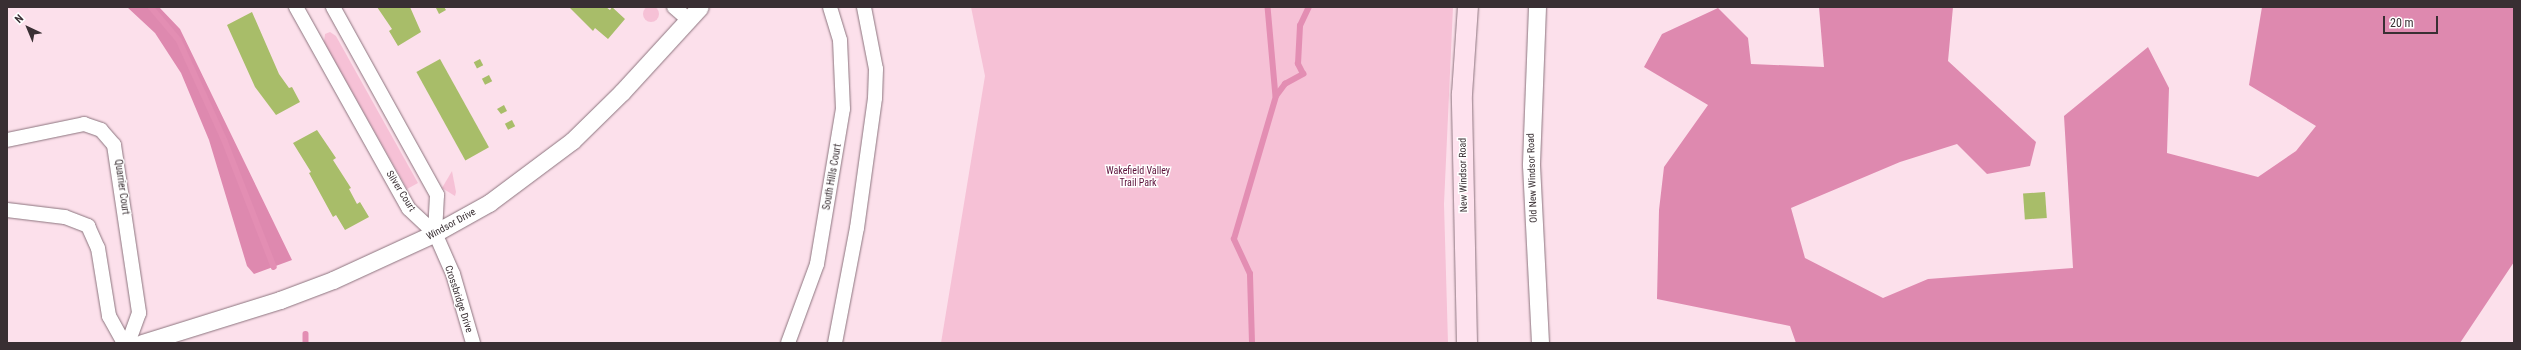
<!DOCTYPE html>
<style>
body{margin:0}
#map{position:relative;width:2521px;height:350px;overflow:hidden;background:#fce0eb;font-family:"Roboto Condensed",sans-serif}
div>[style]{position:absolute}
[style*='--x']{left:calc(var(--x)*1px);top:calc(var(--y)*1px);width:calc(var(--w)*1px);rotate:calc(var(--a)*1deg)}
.green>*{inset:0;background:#f6c1d6}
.round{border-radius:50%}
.forest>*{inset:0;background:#de89af}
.stream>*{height:5.5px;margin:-2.75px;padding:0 2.75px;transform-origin:2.75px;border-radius:2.75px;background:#e38eb3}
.building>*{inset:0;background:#a8bd69;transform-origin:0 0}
.roads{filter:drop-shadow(0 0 1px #8c747e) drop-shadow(0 0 1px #8c747e)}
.minor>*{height:14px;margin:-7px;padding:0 7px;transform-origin:7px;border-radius:7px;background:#fff}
.tertiary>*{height:17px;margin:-8.5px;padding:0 8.5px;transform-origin:8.5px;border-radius:8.5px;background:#fff}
.secondary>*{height:20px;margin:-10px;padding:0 10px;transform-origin:10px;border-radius:10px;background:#fee2ee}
span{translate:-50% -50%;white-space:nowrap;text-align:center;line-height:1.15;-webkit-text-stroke:3px #fff;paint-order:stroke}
.park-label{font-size:10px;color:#5c113a}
.street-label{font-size:10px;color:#392f33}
.frame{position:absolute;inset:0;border:8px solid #392f33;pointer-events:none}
.north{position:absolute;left:8px;top:8px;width:40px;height:40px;-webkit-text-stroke:3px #fff;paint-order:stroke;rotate:316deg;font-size:11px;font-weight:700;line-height:16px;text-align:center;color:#392f33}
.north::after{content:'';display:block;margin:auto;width:14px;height:18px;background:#392f33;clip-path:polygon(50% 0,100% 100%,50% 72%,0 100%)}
.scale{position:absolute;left:2383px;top:16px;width:55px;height:18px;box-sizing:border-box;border:2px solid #392f33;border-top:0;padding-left:5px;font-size:12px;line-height:14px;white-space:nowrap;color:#392f33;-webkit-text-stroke:3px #fff;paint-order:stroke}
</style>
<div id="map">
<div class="green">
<i class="round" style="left:643px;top:6px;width:16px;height:16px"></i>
<i style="clip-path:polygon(971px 7px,1453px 7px,1444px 204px,1448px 343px,941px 343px,985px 76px)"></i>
<i style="clip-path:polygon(330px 32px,336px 36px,418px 183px,407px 189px,324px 42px,325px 34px)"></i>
<i style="clip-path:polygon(452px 171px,456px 192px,455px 196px,442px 188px)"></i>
</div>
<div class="forest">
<i style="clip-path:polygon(127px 7px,159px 7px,180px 29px,292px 260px,254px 274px,247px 266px,209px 140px,181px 73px,155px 33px)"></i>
<i style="clip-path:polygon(1819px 7px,1953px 7px,1948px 61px,2036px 142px,2030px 166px,1987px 174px,1957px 144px,1900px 162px,1791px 208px,1805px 258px,1883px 298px,1928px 279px,2073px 268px,2064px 116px,2148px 47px,2169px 88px,2167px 153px,2258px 177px,2296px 151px,2316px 126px,2249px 85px,2262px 7px,2514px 7px,2514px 262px,2460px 343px,1796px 343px,1790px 326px,1657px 299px,1659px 210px,1664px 167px,1708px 105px,1644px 67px,1662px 34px,1718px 8px,1748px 38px,1751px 64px,1824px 67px)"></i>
</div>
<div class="stream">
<i style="--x:151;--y:7;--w:43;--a:49.7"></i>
<i style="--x:179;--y:40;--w:111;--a:65.5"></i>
<i style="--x:225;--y:141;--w:135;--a:68.7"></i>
<i style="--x:1268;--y:7;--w:89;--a:84.9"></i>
<i style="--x:306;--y:334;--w:9;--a:90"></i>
<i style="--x:1252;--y:343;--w:69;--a:-91.7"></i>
<i style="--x:1250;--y:274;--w:38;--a:-115"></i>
<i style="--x:1234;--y:239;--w:149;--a:-73.6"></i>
<i style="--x:1276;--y:96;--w:15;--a:-53"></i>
<i style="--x:1285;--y:84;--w:21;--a:-29"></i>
<i style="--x:1303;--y:74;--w:11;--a:-117"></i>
<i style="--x:1298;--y:64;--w:38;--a:-87"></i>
<i style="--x:1300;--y:26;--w:21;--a:-65"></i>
</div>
<div class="building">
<i style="clip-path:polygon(377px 7px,410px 7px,421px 32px,398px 46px,389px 31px,392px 29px)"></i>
<i style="clip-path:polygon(444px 7px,446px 10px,439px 14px,436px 8px)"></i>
<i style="clip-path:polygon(569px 7px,606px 7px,610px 10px,612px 7px,625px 19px,608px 39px,595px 28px,593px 31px)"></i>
<i style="clip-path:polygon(252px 12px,279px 74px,289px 88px,292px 87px,300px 102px,276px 115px,255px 87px,227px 25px)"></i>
<i style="left:440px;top:59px;width:101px;height:27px;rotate:61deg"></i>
<i style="left:480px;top:59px;width:7px;height:7px;rotate:63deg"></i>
<i style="left:489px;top:75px;width:7px;height:8px;rotate:63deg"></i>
<i style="clip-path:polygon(504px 105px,507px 111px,501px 114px,497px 109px)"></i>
<i style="left:512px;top:120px;width:7px;height:8px;rotate:63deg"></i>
<i style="clip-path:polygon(317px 130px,336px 158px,333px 160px,351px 188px,349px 189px,357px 204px,360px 202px,369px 217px,345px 230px,336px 215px,333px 217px,309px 173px,311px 172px,293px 143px)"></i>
<i style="left:2045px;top:192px;width:26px;height:22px;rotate:86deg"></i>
</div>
<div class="roads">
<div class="minor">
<i style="--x:296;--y:7;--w:231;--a:60.8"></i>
<i style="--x:409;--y:209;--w:35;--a:43"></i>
<i style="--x:435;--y:233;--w:45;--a:66.3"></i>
<i style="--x:453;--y:274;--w:72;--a:73.8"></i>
<i style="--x:333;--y:7;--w:215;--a:61"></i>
<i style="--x:437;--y:195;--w:38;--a:93"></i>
<i style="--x:674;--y:7;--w:20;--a:41"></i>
<i style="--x:7;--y:140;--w:79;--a:-11.7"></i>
<i style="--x:84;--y:124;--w:18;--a:19"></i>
<i style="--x:101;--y:130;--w:20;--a:49"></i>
<i style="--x:114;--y:145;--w:170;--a:81.5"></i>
<i style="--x:139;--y:313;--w:32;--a:110"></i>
<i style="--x:7;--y:210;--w:58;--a:6.9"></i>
<i style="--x:65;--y:217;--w:25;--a:21"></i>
<i style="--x:88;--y:226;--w:24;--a:66"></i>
<i style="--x:98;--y:248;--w:69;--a:80.8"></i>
<i style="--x:109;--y:316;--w:31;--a:61"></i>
<i style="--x:788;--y:343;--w:84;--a:-69.8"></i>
<i style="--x:817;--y:264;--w:157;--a:-80.5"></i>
<i style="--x:843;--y:109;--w:69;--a:-92.5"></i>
<i style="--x:840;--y:40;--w:34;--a:-107"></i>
<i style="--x:835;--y:343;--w:117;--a:-79.2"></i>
<i style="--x:857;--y:228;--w:131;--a:-82.1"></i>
<i style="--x:875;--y:98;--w:29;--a:-88"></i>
<i style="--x:876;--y:69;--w:63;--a:-101"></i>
</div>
<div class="tertiary">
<i style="--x:1537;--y:7;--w:158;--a:92.2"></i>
<i style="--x:1531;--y:165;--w:178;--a:87.1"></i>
<i style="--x:142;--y:343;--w:145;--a:-17.3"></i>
<i style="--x:280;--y:300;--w:57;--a:-20.7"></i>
<i style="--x:333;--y:280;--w:112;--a:-24.7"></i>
<i style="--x:435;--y:233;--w:62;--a:-29.1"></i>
<i style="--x:489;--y:203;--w:104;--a:-36.8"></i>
<i style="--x:572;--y:141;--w:70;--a:-44.4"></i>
<i style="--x:622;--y:92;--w:115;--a:-47.5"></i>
</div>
<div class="secondary">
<i style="--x:1467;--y:343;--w:249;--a:-91.2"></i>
<i style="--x:1462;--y:94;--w:87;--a:-86.1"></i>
</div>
</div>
<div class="park-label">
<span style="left:1138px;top:176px">Wakefield Valley<br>Trail Park</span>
</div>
<div class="street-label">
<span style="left:1463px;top:175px;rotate:-91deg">New Windsor Road</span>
<span style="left:832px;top:177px;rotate:-80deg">South Hills Court</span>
<span style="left:1532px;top:178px;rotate:-92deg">Old New Windsor Road</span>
<span style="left:122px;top:187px;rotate:82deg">Quarrier Court</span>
<span style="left:401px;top:191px;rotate:58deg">Silver Court</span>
<span style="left:451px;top:224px;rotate:-29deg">Windsor Drive</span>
<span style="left:459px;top:299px;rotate:72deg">Crossbridge Drive</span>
</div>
<div class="frame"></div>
<div class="north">N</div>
<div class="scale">20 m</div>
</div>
